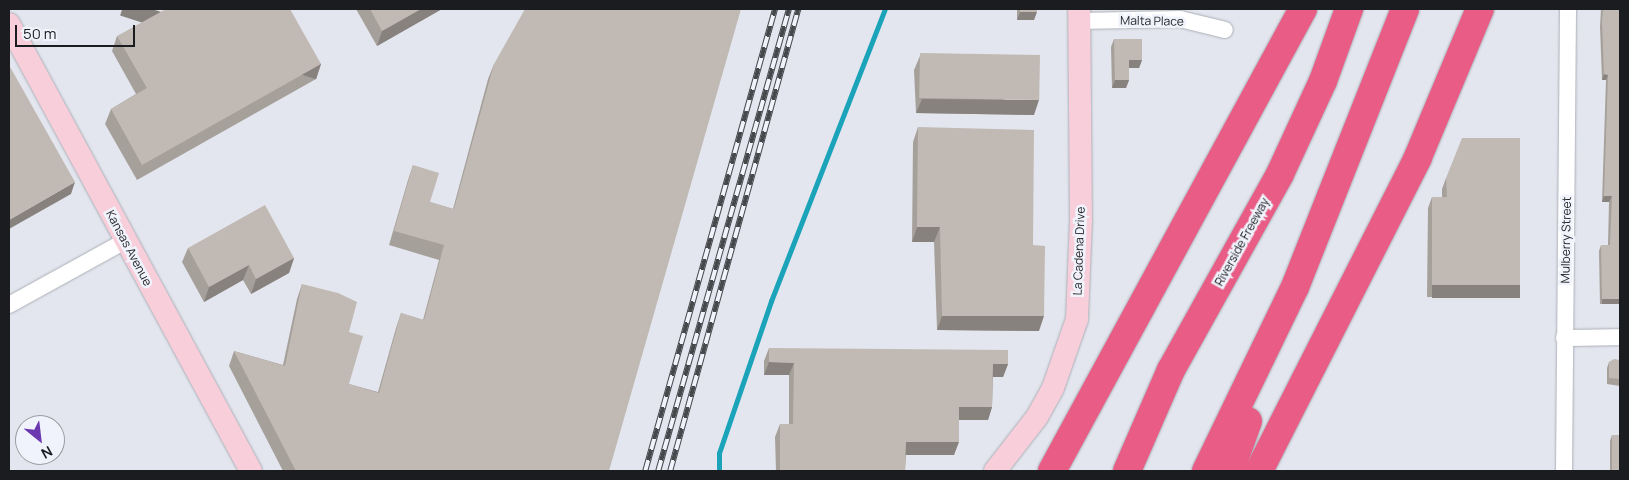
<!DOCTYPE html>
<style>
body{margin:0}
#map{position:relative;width:1629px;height:480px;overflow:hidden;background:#e3e6ee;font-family:Manrope,sans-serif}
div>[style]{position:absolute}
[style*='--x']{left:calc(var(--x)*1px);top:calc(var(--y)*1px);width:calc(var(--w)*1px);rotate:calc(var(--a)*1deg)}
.stream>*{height:5px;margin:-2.5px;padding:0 2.5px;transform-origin:2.5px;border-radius:2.5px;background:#1ba3b9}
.roads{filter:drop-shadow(0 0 1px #acafb7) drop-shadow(0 0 1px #acafb7)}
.street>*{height:16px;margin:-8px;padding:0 8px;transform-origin:8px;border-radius:8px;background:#fff}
.secondary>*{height:22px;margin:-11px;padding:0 11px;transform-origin:11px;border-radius:11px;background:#f8ceda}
.highway>*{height:28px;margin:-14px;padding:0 14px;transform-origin:14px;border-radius:14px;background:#e95c85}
.rail>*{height:5.5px;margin-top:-2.75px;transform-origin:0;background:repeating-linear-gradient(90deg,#f0f3fb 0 11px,#46484c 0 22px);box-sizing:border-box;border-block:1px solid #46484c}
.wall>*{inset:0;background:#a6a09b}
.shaded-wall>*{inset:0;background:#87827e;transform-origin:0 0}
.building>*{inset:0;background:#c1bab4;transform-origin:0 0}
span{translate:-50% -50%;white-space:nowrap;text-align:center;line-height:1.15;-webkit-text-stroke:5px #f0f3fb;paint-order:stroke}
.street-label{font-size:12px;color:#1b1c1f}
.frame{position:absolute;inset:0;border:10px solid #1b1c1f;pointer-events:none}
.north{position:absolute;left:15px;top:415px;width:50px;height:50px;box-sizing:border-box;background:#f0f3fb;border:1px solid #9b9da3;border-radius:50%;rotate:151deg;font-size:14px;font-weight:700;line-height:20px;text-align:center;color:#1b1c1f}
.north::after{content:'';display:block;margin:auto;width:18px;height:22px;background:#6b38af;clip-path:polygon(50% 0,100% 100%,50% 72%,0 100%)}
.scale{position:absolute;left:15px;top:25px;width:120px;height:22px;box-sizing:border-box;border:2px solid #1b1c1f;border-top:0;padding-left:6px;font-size:15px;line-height:18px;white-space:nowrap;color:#1b1c1f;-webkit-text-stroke:4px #f0f3fb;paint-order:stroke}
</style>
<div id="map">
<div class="stream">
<i style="--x:719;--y:471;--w:18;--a:-90"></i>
<i style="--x:719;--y:453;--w:161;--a:-71.1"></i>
<i style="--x:771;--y:301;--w:313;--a:-68.7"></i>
</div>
<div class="roads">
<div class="street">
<i style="--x:1079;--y:21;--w:101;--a:-1.1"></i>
<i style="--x:1180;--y:19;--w:46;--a:13.7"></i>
<i style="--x:9;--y:305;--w:132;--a:-28.9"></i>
<i style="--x:1564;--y:338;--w:56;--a:-1"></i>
<i style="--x:1564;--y:471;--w:462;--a:-89.5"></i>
</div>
<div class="secondary">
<i style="--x:9;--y:24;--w:508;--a:61.57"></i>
<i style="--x:995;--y:471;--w:68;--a:-52.1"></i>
<i style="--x:1037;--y:417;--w:33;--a:-61"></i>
<i style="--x:1053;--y:388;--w:73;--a:-70.8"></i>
<i style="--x:1077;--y:319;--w:98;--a:-87.7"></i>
<i style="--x:1081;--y:221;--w:212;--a:-90.5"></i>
</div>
<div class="highway">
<i style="--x:1052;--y:471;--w:526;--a:-61.49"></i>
<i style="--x:1127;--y:471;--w:110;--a:-66.5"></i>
<i style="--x:1171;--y:370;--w:224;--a:-60.9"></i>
<i style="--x:1280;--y:174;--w:102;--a:-65.2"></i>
<i style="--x:1323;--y:81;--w:77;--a:-70.1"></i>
<i style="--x:1206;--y:471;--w:204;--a:-64.2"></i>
<i style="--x:1295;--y:287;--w:299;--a:-68.4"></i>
<i style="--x:1230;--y:471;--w:53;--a:-70.2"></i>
<i style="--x:1259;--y:471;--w:352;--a:-63.1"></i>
<i style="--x:1418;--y:157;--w:160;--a:-67.3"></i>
</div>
</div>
<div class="rail">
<i style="--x:645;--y:471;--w:480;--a:-74.3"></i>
<i style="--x:658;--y:471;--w:480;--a:-74.2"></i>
<i style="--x:670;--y:471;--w:479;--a:-74.5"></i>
</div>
<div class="wall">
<i style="clip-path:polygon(356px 9px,442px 9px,377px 46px)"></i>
<i style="clip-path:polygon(1017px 9px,1037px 9px,1034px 20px,1017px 20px)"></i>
<i style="clip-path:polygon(1601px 9px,1620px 9px,1620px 304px,1600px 304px,1599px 251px,1601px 245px,1608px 245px,1609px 202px,1602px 202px,1606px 80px,1602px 80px,1600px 27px)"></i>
<i style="clip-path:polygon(117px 36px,321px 64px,316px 79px,137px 180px,105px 124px,111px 109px,136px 94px,112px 51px)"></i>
<i style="clip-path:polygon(1114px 39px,1142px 60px,1139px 68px,1129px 68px,1129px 80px,1126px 88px,1112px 88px,1111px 47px)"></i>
<i style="clip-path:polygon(920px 56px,1034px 115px,916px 113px,914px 70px)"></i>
<i style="clip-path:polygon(494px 64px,609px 471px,283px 471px,229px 366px,234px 351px,283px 365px,297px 299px,302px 284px,349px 332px,349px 384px,378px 392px,396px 328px,401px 313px,423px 320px,439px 260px,389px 245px,408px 180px,413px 165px,430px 202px,453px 209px,488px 79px)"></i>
<i style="clip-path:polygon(918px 127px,1033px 245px,1039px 331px,937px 330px,934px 242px,912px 242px,913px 142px)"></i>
<i style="clip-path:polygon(1446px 178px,1520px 285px,1516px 297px,1427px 297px,1428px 208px,1432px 197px,1442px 197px,1442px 189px)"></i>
<i style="clip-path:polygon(188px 248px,294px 258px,289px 273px,251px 294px,243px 280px,204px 302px,182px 262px)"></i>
<i style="clip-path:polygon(769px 348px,1008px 364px,1003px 377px,993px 377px,992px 407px,988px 420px,959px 420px,954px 455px,906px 455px,905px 471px,776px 471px,775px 437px,780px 424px,789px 424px,789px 375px,764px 375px,764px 361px)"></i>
<i style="clip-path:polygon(1620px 360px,1620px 386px,1607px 384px,1607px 368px,1609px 362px)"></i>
<i style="clip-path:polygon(1612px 435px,1620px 471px,1610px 471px,1610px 441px)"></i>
</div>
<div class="shaded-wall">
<i style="clip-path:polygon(421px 9px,442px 9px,377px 46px,382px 31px)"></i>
<i style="clip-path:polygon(1020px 12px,1037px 12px,1034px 20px,1017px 20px)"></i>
<i style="clip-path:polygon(1129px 60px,1142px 60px,1139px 68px,1126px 68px)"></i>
<i style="left:321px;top:64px;width:16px;height:206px;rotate:108deg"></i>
<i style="clip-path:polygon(1604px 74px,1608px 75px,1606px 80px,1602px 80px)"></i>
<i style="clip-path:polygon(1115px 80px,1129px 80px,1126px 88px,1112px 88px)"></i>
<i style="clip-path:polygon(922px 99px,1039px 100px,1034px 115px,916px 113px)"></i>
<i style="clip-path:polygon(75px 182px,71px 194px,9px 229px,9px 220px)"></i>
<i style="clip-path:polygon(1604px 196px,1612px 196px,1609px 202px,1602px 202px)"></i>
<i style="clip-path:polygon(917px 227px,940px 227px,934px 242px,912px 242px)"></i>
<i style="clip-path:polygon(294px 258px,289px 273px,251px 294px,256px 279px)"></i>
<i style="clip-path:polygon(249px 265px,243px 280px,204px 302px,209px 287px)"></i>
<i style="left:1432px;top:285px;width:88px;height:13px"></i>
<i style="left:1602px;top:299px;width:18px;height:5px"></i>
<i style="clip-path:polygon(942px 316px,1044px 316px,1039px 331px,937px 330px)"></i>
<i style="clip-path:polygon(769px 362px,794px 363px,789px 375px,764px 375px)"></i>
<i style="clip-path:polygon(993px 364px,1008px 364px,1003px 377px,988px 377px)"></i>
<i style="clip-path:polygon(959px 407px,992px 407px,988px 420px,955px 420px)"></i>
<i style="clip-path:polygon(906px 442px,959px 442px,954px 455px,902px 455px)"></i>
</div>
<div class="building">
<i style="clip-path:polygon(166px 9px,290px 9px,321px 64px,142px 165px,111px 109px,147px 88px,117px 36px)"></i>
<i style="clip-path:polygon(370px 9px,421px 9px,382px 31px)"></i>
<i style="clip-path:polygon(525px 9px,741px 9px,609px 471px,296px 471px,234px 351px,285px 366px,302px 284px,338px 293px,357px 302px,349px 332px,363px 336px,349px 384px,379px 393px,401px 313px,424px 320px,444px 245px,394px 231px,413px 165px,439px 173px,430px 202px,454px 209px,494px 64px)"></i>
<i style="left:1020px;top:9px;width:17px;height:3px"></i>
<i style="clip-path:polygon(1603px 9px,1620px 9px,1620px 299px,1602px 299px,1601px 245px,1610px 245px,1612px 196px,1604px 196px,1608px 75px,1604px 74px,1602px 21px)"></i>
<i style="clip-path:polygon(1114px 39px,1142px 39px,1142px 60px,1129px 60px,1129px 80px,1115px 80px)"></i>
<i style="left:1040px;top:55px;width:45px;height:120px;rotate:91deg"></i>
<i style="clip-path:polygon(9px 65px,75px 182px,9px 220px)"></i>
<i style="clip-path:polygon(918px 127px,1034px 130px,1033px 245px,1045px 246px,1044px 316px,942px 316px,940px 227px,917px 227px)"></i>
<i style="clip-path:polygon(1462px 138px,1520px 138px,1520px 285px,1432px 285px,1432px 197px,1447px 197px,1446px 178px)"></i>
<i style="clip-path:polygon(265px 205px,294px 258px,256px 279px,249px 265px,209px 287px,188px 248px)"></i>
<i style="clip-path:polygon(769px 348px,1008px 350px,1008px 364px,993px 364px,992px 407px,959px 407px,959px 442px,906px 442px,905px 471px,780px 471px,780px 424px,793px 424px,794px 363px,769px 362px)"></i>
<i style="clip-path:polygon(1614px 359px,1620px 360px,1620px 379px,1609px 378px,1609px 362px)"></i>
<i style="left:1612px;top:435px;width:8px;height:36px"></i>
</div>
<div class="street-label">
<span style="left:1152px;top:21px;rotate:1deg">Malta Place</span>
<span style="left:1566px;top:240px;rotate:-89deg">Mulberry Street</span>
<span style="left:1242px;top:242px;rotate:-61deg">Riverside Freeway</span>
<span style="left:129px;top:248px;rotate:62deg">Kansas Avenue</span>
<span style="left:1079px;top:251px;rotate:-88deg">La Cadena Drive</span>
</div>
<div class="frame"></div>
<div class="north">N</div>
<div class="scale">50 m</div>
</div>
